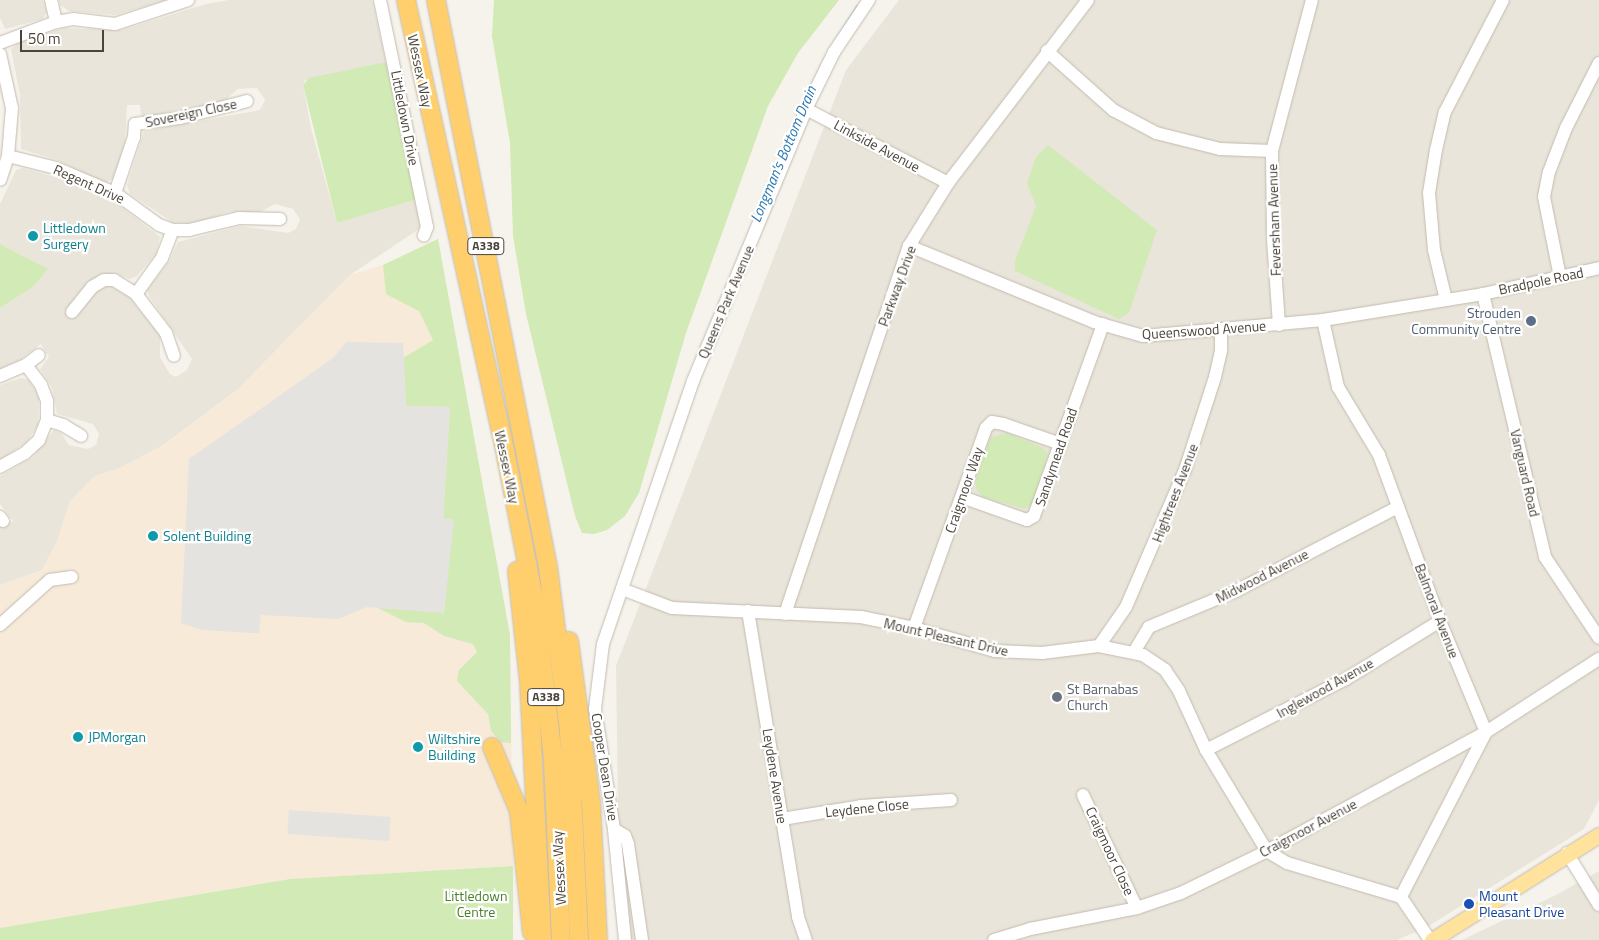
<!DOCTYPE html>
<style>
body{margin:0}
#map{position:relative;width:1599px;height:940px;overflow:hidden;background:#f6f3ec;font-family:"Titillium Web",sans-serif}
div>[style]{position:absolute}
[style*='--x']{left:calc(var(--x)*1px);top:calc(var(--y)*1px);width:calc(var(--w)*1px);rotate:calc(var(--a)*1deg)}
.residential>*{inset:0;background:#eae5da}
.commercial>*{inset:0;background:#f7ead8}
.green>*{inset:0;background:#d2eab5}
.parking>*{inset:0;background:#e5e3e0;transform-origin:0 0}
.stream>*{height:3px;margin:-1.5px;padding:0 1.5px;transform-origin:1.5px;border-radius:1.5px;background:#a9d4f2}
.roads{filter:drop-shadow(0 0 1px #c2bbae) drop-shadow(0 0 1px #c2bbae)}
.minor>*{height:12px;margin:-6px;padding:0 6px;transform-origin:6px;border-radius:6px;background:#fff}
.major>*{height:15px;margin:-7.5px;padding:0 7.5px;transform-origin:7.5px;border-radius:7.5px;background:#ffe39c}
.highway>*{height:18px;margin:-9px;padding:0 9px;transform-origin:9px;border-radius:9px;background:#ffcf6e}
.dots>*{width:14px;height:14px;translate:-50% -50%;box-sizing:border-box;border:2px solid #fff;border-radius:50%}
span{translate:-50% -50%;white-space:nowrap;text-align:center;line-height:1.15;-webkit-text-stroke:4.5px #fff;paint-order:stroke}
.shield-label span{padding:1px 4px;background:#fff;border:1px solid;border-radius:4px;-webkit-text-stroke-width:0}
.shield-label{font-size:12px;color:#4b4439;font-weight:700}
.street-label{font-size:14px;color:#4b4439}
.culture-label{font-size:14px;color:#0d838f}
.left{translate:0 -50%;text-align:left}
.service-label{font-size:14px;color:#4e5e75}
.right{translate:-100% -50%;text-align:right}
.worship-label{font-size:14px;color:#5b616d}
.park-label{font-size:14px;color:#4a7f2a}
.transit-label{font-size:14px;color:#164399}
.water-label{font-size:15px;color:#2e7ab2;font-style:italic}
.scale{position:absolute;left:20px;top:30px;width:84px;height:22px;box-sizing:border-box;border:2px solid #4b4439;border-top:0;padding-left:6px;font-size:15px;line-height:18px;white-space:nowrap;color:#4b4439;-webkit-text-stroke:4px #fff;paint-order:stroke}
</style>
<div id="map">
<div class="residential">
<i style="clip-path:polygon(0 0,43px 0,47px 12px,43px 19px,5px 29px,0 18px)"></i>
<i style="clip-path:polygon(59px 0,167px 0,115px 15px,69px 11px,60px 5px)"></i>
<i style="clip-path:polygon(229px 0,372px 0,386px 62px,305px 80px,303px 85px,311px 128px,337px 223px,418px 199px,422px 222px,419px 229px,350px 275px,237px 390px,162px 446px,118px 469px,95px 476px,70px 501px,57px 542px,42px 570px,0 585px,0 527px,13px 521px,0 504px,0 476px,33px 457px,54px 430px,61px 433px,69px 445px,88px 449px,96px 445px,99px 434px,93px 424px,57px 414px,52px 388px,40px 369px,49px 357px,41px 344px,18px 361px,0 369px,0 308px,33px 287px,47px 269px,0 244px,0 204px,16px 170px,23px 168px,65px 180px,119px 205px,160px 237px,156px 254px,136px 277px,129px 279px,116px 273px,109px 285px,129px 297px,160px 335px,160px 357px,170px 374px,176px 377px,187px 370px,192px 359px,149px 296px,147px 290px,170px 260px,178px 242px,240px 226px,288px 233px,296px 229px,300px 219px,293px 209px,275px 204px,260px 212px,229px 212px,192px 224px,172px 222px,130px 194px,127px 185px,144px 131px,260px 110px,265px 100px,257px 88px,238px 89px,223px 102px,146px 117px,141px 115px,140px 105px,127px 105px,125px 143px,113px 179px,104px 183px,57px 160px,21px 149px,20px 95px,11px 49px,21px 41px,64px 28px,122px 30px,206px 4px)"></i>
<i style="clip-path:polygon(899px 0,1599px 0,1599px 800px,1584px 829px,1427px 927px,1397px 940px,620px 940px,616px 666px,846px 70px)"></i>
<i style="clip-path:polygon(21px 378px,29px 380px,39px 396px,38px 425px,27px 442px,0 460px,0 385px)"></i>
<i style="clip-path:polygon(1599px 871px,1599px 940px,1462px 940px,1556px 895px)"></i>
</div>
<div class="commercial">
<i style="clip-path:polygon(438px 239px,510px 635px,513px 866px,290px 879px,0 928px,0 585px,42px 570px,57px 542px,70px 501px,95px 476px,118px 469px,163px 446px,237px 390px,350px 275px,383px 265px)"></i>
</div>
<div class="green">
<i style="clip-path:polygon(494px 0,839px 0,798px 53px,768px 106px,686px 333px,639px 493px,625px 516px,607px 530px,594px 534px,582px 533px,575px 516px,526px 314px,513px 236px,510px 143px,492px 36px)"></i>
<i style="clip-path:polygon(386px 62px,418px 199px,337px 223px,303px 85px,309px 78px)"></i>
<i style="clip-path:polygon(1048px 145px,1157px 230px,1129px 313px,1119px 319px,1015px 271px,1015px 261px,1036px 206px,1027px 183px,1036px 157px)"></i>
<i style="clip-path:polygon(438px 239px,510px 635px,511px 743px,501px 742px,491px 731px,488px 714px,457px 681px,459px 670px,477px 652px,473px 644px,444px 636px,424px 623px,406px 622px,378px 608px,444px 612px,453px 520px,443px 519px,450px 407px,406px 406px,403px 358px,433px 340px,419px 311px,386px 294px,383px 265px)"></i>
<i style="clip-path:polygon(0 244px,48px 269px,33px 287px,0 308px)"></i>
<i style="clip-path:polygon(1007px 433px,1043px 448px,1048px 454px,1032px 504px,1025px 509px,983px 497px,977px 490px,975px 481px,991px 437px)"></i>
<i style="clip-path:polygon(513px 866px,513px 940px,0 940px,0 928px,290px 879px)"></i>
</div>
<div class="parking">
<i style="clip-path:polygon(346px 342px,403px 343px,406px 406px,450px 407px,443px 518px,454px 520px,444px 613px,367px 607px,338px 619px,261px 615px,259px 633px,252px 633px,202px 630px,181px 623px,189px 459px,333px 358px)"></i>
<i style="left:289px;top:810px;width:102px;height:24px;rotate:4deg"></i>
</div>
<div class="stream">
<i style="--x:831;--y:47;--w:49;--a:-57.6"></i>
</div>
<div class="roads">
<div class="minor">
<i style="--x:51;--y:0;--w:23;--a:77"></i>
<i style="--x:380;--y:0;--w:232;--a:78.3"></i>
<i style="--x:427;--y:227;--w:9;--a:111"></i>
<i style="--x:0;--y:43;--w:60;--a:-20.6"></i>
<i style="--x:56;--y:22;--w:17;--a:-10"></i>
<i style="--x:73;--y:19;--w:42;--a:6.8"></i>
<i style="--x:115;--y:24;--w:77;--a:-18.2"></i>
<i style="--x:1047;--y:51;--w:89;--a:41.8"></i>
<i style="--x:1113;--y:110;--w:49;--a:28.1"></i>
<i style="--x:1156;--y:133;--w:66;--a:14"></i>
<i style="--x:1220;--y:149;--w:52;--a:2.2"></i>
<i style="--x:0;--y:54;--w:55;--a:77.5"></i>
<i style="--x:12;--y:108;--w:48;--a:94.8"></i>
<i style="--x:8;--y:156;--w:25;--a:108"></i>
<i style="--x:806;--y:109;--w:160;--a:27.5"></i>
<i style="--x:8;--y:156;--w:49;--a:14"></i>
<i style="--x:56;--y:168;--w:64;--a:23"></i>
<i style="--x:115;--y:193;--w:54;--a:36"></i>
<i style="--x:159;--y:225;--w:15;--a:20"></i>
<i style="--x:173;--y:230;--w:16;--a:0"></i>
<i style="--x:189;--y:230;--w:51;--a:-13.5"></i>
<i style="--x:239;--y:218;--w:41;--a:1.4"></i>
<i style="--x:115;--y:193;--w:59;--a:-71.3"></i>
<i style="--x:134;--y:137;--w:13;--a:-86"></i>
<i style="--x:135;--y:124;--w:45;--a:-7.6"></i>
<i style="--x:180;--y:118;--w:69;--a:-14.2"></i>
<i style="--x:909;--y:246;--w:200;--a:22.3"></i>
<i style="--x:1094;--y:322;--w:51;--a:15.9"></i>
<i style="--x:1143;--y:336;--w:181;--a:-5.1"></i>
<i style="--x:1323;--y:320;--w:162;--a:-9.2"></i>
<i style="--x:1483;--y:294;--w:119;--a:-12.6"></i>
<i style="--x:1560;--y:277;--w:82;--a:-101.3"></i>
<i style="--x:1544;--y:197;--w:25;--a:-79"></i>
<i style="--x:1549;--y:172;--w:47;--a:-68.9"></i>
<i style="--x:1566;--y:128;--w:73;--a:-63.1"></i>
<i style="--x:136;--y:294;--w:44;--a:-54.2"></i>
<i style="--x:162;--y:258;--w:30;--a:-69"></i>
<i style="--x:1483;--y:294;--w:270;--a:76.7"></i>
<i style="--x:1545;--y:557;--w:97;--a:56.3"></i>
<i style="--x:1446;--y:300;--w:51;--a:-103.5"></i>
<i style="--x:1434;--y:250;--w:57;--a:-95"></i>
<i style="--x:1429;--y:193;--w:44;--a:-80.8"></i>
<i style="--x:1436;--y:150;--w:39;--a:-77"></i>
<i style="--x:1445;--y:112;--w:126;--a:-62.6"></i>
<i style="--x:72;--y:312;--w:32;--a:-51"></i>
<i style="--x:92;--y:287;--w:14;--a:-30"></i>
<i style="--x:104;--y:280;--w:10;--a:0"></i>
<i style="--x:114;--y:280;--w:26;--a:32"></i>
<i style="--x:136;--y:294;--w:49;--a:52.4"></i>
<i style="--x:166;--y:333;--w:24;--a:71"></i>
<i style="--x:1323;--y:320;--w:69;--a:77.4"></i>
<i style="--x:1338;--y:387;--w:79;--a:58.9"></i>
<i style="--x:1379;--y:455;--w:177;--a:69.8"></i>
<i style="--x:1440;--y:621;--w:120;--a:67.5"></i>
<i style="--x:1486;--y:732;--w:186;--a:117.3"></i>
<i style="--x:1279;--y:325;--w:86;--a:-94"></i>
<i style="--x:1273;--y:239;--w:88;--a:-90.7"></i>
<i style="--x:1272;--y:151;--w:156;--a:-75.2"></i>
<i style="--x:26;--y:365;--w:16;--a:-38"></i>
<i style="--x:0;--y:376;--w:28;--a:-23"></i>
<i style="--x:26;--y:365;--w:25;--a:53"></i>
<i style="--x:41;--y:385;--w:17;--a:69"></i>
<i style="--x:47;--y:401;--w:19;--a:90"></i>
<i style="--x:47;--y:420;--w:22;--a:112"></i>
<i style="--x:39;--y:440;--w:19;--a:137"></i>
<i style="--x:25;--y:453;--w:29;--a:151"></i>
<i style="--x:47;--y:420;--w:17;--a:17"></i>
<i style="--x:63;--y:425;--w:21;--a:31"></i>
<i style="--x:962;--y:497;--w:69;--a:19.5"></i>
<i style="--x:1027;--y:520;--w:8;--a:-30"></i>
<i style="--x:1034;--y:516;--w:204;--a:-70.2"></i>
<i style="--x:0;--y:517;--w:5;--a:53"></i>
<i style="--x:622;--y:589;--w:53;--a:20.8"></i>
<i style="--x:672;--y:608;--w:189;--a:2.7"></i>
<i style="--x:861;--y:617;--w:54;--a:11.7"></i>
<i style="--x:914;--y:628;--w:84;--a:15.9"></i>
<i style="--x:995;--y:651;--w:47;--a:2.4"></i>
<i style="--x:1042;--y:653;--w:57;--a:-7"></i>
<i style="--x:1099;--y:646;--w:45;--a:11.6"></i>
<i style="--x:1143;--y:655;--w:27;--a:34"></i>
<i style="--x:1165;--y:670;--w:25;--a:56"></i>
<i style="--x:1179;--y:691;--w:65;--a:65.4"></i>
<i style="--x:1206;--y:750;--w:118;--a:58.9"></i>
<i style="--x:1267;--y:851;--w:23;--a:31"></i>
<i style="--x:1287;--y:863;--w:119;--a:16.6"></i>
<i style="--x:1401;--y:897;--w:52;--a:56"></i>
<i style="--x:748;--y:611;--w:310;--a:80.7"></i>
<i style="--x:798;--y:917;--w:24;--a:71"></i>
<i style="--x:785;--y:614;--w:388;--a:-71.4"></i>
<i style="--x:909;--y:246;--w:74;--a:-58.2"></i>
<i style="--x:948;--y:183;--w:230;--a:-52.6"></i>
<i style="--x:0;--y:625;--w:67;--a:-42"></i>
<i style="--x:50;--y:580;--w:22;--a:-8"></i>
<i style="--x:914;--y:628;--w:213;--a:-70.2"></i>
<i style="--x:986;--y:428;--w:8;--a:-45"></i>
<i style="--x:992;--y:422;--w:11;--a:10"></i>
<i style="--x:1003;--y:424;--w:61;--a:19"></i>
<i style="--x:1099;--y:646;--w:47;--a:-55.3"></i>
<i style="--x:1126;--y:607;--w:149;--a:-66.7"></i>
<i style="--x:1185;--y:470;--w:98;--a:-72.1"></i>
<i style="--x:1215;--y:377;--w:28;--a:-77"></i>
<i style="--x:1221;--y:350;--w:21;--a:-90"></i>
<i style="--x:1134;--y:652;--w:29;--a:-59"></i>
<i style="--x:1149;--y:627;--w:94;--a:-22.5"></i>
<i style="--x:1236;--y:591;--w:182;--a:-27.4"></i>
<i style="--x:1206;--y:750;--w:157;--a:-26.9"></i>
<i style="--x:1346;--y:679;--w:110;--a:-31.7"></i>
<i style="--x:1083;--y:795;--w:125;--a:64.5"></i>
<i style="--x:782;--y:819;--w:80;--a:-9.3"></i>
<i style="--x:861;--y:806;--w:90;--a:-3.8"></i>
<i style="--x:614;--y:829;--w:13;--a:32"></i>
<i style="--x:625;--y:836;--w:9;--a:69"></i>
<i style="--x:628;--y:844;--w:97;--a:81.7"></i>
<i style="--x:1567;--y:853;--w:61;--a:58.4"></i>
<i style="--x:625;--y:940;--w:112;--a:-95.7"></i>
<i style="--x:614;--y:829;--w:121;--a:-99"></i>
<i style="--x:595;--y:709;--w:65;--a:-83"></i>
<i style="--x:603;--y:644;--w:278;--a:-71.1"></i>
<i style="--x:693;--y:381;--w:295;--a:-67.4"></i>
<i style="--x:806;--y:109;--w:64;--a:-63.8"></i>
<i style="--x:834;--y:52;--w:63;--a:-56.1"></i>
<i style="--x:994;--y:940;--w:38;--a:-17"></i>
<i style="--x:1030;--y:929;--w:109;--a:-11.1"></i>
<i style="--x:1137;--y:908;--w:46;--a:-18.8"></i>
<i style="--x:1181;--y:893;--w:96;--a:-26"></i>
<i style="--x:1267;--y:851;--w:249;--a:-28.5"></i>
<i style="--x:1486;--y:732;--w:135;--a:-32.9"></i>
</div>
<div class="major">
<i style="--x:1432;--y:940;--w:197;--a:-32.2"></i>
</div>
<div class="highway">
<i style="--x:406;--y:0;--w:467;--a:77.6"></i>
<i style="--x:506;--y:456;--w:156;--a:78.9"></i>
<i style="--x:536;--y:609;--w:151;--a:83.5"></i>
<i style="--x:553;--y:759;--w:181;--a:87.5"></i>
<i style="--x:436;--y:0;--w:578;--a:78.83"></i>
<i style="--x:548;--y:567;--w:166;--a:82.7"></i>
<i style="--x:569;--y:732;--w:208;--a:87.2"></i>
<i style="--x:517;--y:571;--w:111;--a:83.8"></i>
<i style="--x:529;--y:681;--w:259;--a:87.1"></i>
<i style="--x:569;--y:641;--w:163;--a:82.3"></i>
<i style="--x:591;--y:803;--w:137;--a:87.1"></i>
<i style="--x:492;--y:747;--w:69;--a:67.1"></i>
<i style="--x:519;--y:811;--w:122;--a:83.9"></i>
</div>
</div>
<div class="dots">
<i style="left:33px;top:236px;background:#0f9aa8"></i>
<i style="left:1531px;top:321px;background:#5c6f8a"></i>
<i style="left:153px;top:536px;background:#0f9aa8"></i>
<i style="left:1057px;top:697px;background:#6b7280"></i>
<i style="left:78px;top:737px;background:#0f9aa8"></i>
<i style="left:418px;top:747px;background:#0f9aa8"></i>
<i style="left:1469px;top:904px;background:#1a4fb4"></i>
</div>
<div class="shield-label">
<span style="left:486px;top:246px">A338</span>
<span style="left:546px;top:697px">A338</span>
</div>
<div class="street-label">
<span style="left:420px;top:71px;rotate:78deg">Wessex Way</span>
<span style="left:191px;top:113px;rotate:-12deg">Sovereign Close</span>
<span style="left:405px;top:118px;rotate:79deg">Littledown Drive</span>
<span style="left:877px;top:146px;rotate:28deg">Linkside Avenue</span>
<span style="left:89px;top:184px;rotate:24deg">Regent Drive</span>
<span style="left:1274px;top:220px;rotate:-92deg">Feversham Avenue</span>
<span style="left:1541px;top:281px;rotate:-12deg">Bradpole Road</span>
<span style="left:897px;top:286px;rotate:-70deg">Parkway Drive</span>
<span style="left:726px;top:302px;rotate:-67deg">Queens Park Avenue</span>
<span style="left:1204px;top:330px;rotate:-4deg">Queenswood Avenue</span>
<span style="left:1056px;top:457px;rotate:-71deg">Sandymead Road</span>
<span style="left:507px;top:467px;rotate:78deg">Wessex Way</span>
<span style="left:1525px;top:473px;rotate:77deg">Vanguard Road</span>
<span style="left:964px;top:490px;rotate:-71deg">Craigmoor Way</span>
<span style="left:1175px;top:493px;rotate:-69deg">Hightrees Avenue</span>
<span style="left:1262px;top:576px;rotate:-27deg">Midwood Avenue</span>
<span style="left:1437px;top:611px;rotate:69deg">Balmoral Avenue</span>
<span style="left:946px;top:637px;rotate:13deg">Mount Pleasant Drive</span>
<span style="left:1325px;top:688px;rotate:-29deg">Inglewood Avenue</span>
<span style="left:605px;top:767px;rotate:81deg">Cooper Dean Drive</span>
<span style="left:775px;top:776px;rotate:81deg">Leydene Avenue</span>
<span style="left:867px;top:808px;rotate:-6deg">Leydene Close</span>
<span style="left:1308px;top:828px;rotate:-28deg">Craigmoor Avenue</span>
<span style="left:1110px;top:851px;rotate:65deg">Craigmoor Close</span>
<span style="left:559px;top:868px;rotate:-93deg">Wessex Way</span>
</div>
<div class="culture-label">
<span class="left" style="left:43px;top:236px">Littledown<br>Surgery</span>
<span class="left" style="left:163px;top:536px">Solent Building</span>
<span class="left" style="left:88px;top:737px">JPMorgan</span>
<span class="left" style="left:428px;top:747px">Wiltshire<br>Building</span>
</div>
<div class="service-label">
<span class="right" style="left:1521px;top:321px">Strouden<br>Community Centre</span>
</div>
<div class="worship-label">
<span class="left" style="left:1067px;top:697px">St Barnabas<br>Church</span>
</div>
<div class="park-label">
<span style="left:476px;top:904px">Littledown<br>Centre</span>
</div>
<div class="transit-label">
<span class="left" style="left:1479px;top:904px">Mount<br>Pleasant Drive</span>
</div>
<div class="water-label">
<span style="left:783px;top:154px;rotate:-67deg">Longman's Bottom Drain</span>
</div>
<div class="scale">50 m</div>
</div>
